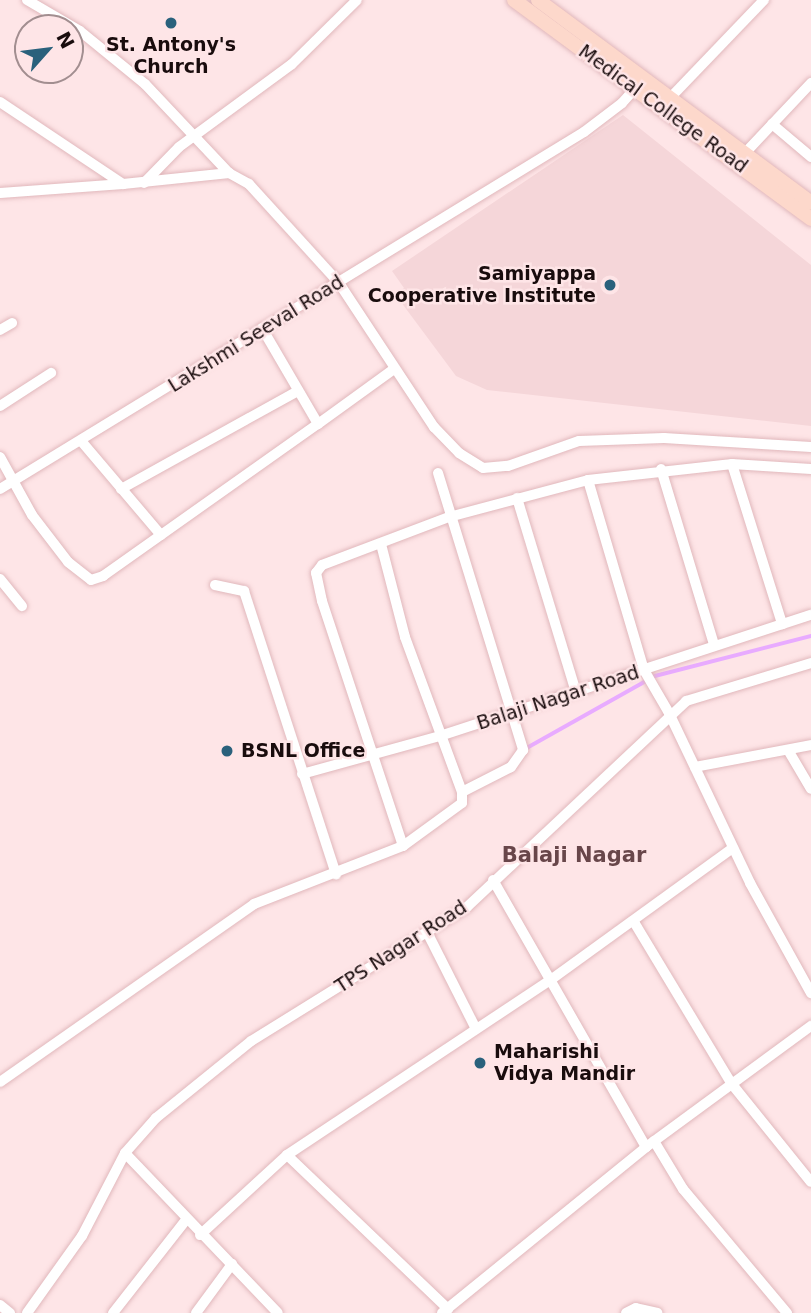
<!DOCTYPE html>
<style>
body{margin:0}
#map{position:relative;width:811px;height:1313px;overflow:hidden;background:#fee5e7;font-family:"DejaVu Sans",sans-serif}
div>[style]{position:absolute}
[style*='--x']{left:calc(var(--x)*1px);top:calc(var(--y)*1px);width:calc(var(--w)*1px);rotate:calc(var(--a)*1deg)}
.built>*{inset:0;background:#f5d6d9}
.stream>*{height:3.5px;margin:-1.75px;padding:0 1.75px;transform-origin:1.75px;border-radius:1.75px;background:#e8abff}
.roads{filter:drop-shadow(0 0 2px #e1b8bc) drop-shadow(0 0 2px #e1b8bc)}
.minor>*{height:10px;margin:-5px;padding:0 5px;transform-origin:5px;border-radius:5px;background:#fff}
.major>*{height:14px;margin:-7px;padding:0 7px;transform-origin:7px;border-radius:7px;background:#fdd8cb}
.dots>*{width:19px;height:19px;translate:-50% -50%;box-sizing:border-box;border:4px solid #fee5e7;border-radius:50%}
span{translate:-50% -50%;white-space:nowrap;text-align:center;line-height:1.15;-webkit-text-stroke:5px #fee5e7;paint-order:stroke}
.poi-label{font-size:19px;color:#190c0d;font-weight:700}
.right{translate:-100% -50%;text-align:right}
.left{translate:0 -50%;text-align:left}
.street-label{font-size:19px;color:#190c0d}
.neighbourhood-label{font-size:21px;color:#68464a;font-weight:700}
.north{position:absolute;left:14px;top:14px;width:70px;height:70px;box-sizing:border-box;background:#fee5e7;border:2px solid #a28e90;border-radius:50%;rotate:62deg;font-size:19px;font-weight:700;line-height:28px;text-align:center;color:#190c0d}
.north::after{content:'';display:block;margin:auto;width:24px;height:32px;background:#2a617c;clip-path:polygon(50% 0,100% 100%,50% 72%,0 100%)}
</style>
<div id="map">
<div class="built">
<i style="clip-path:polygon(623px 115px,811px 265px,811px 426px,487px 390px,456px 376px,395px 294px,404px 288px,392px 271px)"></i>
</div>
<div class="stream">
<i style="--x:525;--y:749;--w:149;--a:-29.3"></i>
<i style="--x:655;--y:676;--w:161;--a:-14.4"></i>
</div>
<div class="roads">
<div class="minor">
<i style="--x:27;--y:0;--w:61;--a:30.3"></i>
<i style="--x:80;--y:31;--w:84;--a:39.2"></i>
<i style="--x:145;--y:84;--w:122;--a:46.7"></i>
<i style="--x:670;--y:98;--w:136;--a:-46.2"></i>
<i style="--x:0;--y:102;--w:148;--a:33.7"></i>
<i style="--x:123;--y:184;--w:123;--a:175.8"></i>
<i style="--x:772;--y:124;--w:51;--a:40.2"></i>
<i style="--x:746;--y:152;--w:95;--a:-46.7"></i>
<i style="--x:144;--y:183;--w:50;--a:-45.8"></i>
<i style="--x:179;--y:147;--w:140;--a:-36.3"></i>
<i style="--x:292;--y:64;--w:91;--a:-44.6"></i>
<i style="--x:123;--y:184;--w:107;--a:-5.9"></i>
<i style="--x:229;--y:173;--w:23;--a:29"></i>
<i style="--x:249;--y:184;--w:134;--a:47.7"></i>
<i style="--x:339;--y:283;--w:173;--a:56.6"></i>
<i style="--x:434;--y:427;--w:36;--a:46"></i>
<i style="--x:459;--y:453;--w:28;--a:32"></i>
<i style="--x:483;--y:468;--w:25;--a:-5"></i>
<i style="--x:508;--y:466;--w:75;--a:-19.4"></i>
<i style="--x:579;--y:441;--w:85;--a:-2"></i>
<i style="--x:664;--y:438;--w:147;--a:3.5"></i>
<i style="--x:0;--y:330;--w:14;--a:-30"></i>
<i style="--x:0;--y:406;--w:61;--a:-32.9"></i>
<i style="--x:318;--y:424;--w:94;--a:-35.9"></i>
<i style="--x:82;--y:442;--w:122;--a:49.7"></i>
<i style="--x:0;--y:457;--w:66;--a:61.1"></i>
<i style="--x:32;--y:515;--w:59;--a:52.5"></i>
<i style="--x:68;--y:562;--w:29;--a:38"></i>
<i style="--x:91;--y:580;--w:13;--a:-18"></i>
<i style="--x:103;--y:576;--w:263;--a:-35.3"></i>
<i style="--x:318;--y:424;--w:111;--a:-120.3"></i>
<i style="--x:732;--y:464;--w:168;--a:72.6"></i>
<i style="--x:661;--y:469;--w:184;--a:73.2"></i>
<i style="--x:438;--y:473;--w:290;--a:72.9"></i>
<i style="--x:523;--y:750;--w:21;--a:125"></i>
<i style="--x:511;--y:767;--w:55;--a:153"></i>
<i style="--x:588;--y:480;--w:198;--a:73.6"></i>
<i style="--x:644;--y:670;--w:50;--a:59.8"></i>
<i style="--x:669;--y:713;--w:188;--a:64.5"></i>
<i style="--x:750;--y:883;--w:126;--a:61"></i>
<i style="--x:0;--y:489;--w:684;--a:-31.44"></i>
<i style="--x:584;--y:132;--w:48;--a:-37.3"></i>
<i style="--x:622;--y:103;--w:24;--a:-48"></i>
<i style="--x:121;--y:489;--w:202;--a:-29"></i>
<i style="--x:517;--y:498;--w:203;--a:73.1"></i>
<i style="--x:0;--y:579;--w:35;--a:51"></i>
<i style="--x:215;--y:585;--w:30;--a:12"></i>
<i style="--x:244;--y:591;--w:298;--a:72"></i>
<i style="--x:788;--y:750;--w:45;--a:59.5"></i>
<i style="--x:695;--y:767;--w:118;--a:-10.7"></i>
<i style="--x:302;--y:774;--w:143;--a:-15.4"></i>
<i style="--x:440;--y:736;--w:390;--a:-18.1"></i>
<i style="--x:403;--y:846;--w:258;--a:-108.3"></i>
<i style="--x:322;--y:601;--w:29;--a:-102"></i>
<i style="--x:316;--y:573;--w:10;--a:-53"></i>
<i style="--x:322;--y:565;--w:136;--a:-20.7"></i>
<i style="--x:449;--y:517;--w:144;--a:-14.9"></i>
<i style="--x:588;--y:480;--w:145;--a:-6.3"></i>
<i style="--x:732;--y:464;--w:79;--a:3.6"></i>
<i style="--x:493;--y:880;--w:308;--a:60.2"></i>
<i style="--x:634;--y:922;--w:188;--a:58.9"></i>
<i style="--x:731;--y:1083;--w:127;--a:51.1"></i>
<i style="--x:428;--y:934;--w:104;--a:63.2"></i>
<i style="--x:0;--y:1082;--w:310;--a:-35"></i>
<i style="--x:254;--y:904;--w:160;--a:-21.3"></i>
<i style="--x:403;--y:846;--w:73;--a:-36.1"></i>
<i style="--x:462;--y:803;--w:11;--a:-90"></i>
<i style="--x:462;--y:792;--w:165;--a:-110.2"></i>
<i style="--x:405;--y:637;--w:96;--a:-104.5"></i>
<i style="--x:654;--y:1141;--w:56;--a:58.9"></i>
<i style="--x:683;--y:1189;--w:162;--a:50"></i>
<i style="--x:125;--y:1153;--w:221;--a:46.3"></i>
<i style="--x:287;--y:1155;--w:223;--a:43.7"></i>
<i style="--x:200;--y:1235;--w:118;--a:-42.6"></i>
<i style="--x:287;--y:1155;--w:315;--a:-33.6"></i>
<i style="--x:549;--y:981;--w:227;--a:-35.9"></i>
<i style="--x:0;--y:1305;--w:13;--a:39"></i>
<i style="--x:27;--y:1313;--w:95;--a:-54.5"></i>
<i style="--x:82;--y:1236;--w:93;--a:-62.6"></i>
<i style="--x:125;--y:1153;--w:47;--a:-48.5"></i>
<i style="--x:156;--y:1118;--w:122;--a:-39"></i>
<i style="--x:251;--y:1041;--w:254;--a:-31.8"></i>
<i style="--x:467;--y:907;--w:301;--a:-43.2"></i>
<i style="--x:686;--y:701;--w:131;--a:-16.9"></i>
<i style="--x:113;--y:1313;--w:118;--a:-51.9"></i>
<i style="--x:196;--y:1313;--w:61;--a:-53.7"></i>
<i style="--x:442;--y:1313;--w:263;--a:-39.1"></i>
<i style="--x:646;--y:1147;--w:205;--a:-36.3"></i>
<i style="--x:626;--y:1313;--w:11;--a:-27"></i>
<i style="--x:636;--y:1308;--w:22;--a:13"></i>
</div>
<div class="major">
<i style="--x:514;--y:0;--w:369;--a:36.4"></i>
<i style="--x:538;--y:0;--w:340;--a:36.6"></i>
</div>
</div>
<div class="dots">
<i style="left:171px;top:23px;background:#2a617c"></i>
<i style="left:610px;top:285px;background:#2a617c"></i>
<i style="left:227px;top:751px;background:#2a617c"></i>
<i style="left:480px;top:1063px;background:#2a617c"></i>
</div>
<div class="poi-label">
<span style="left:171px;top:56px">St. Antony's<br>Church</span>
<span class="right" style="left:596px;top:285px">Samiyappa<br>Cooperative Institute</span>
<span class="left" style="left:241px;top:751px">BSNL Office</span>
<span class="left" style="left:494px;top:1063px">Maharishi<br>Vidya Mandir</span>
</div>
<div class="street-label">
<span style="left:663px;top:109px;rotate:36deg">Medical College Road</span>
<span style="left:256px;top:334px;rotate:-32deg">Lakshmi Seeval Road</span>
<span style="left:558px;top:698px;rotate:-18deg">Balaji Nagar Road</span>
<span style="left:401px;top:947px;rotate:-33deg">TPS Nagar Road</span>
</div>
<div class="neighbourhood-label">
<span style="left:574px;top:855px">Balaji Nagar</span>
</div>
<div class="north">N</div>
</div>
